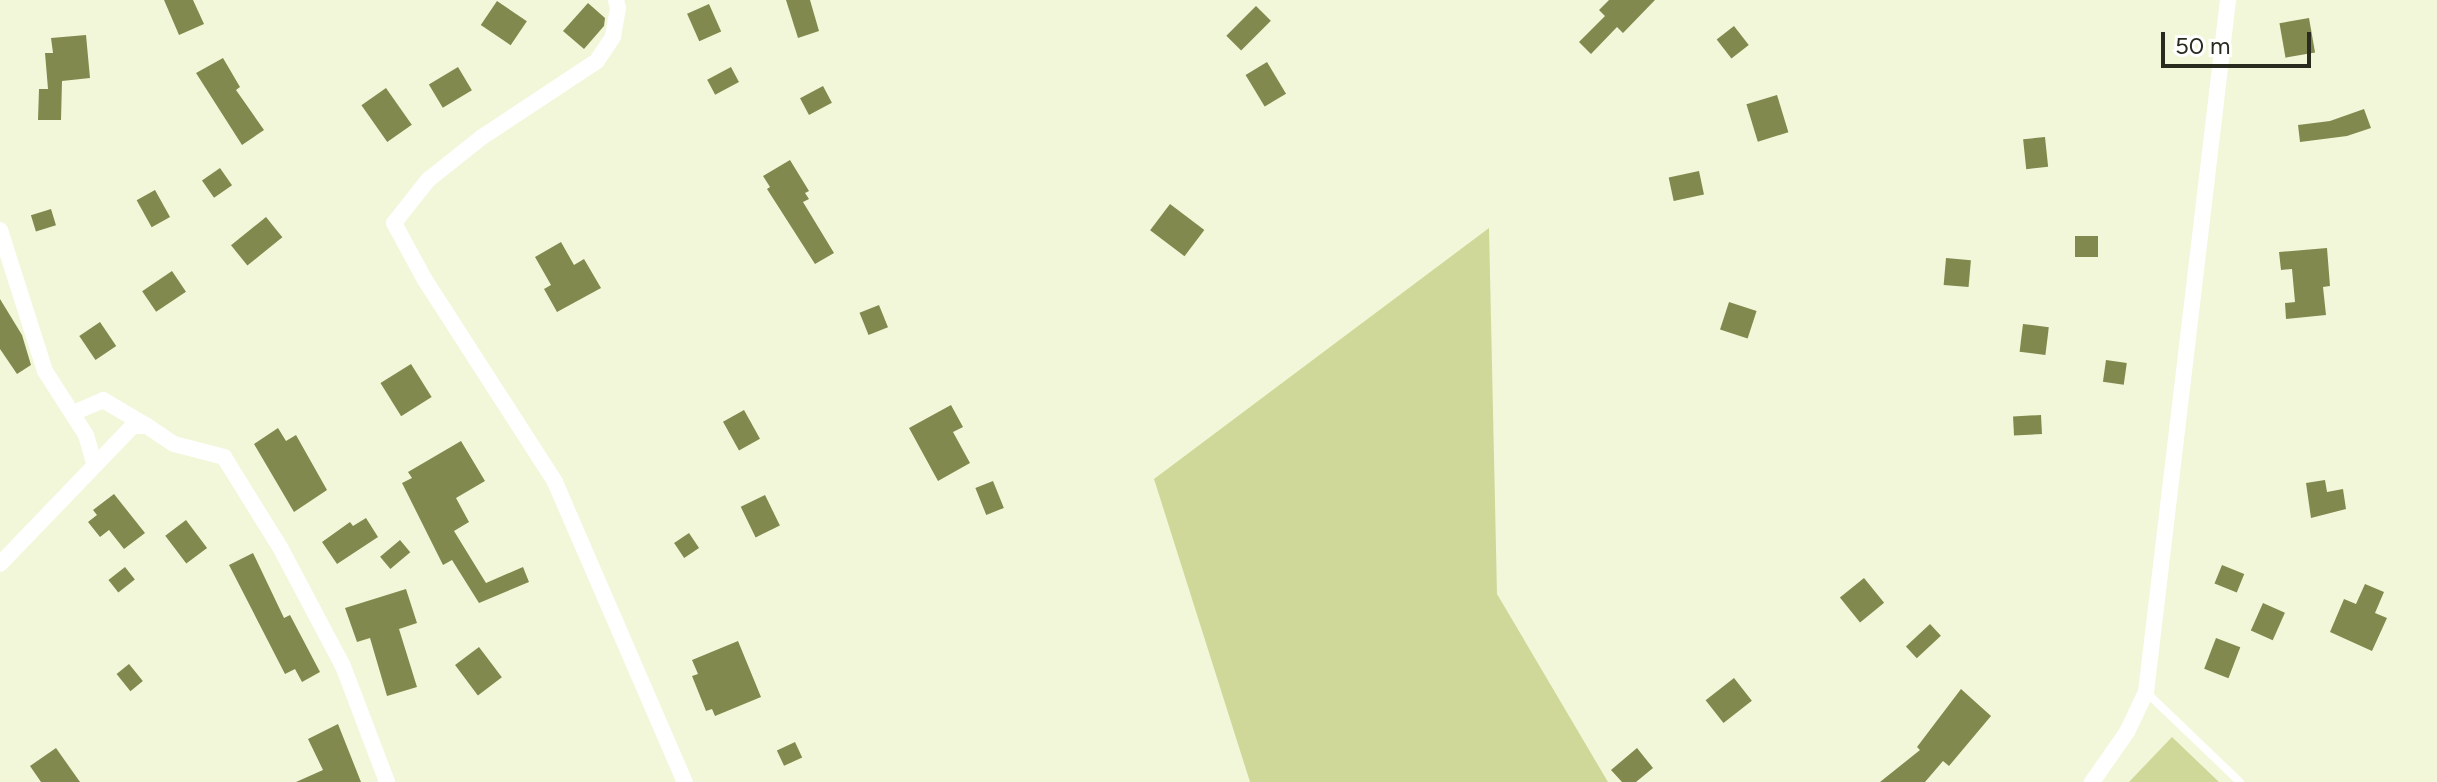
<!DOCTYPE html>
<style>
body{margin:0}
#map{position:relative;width:2437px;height:782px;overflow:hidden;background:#f2f7d9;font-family:Figtree,sans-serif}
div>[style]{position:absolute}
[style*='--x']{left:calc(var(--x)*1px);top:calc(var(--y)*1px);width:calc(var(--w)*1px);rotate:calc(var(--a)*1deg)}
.green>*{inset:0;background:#cfd899}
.building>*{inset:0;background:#82894e;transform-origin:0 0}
.lane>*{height:8px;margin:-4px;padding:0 4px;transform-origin:4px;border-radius:4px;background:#fff}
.street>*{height:16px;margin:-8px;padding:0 8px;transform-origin:8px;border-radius:8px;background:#fff}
span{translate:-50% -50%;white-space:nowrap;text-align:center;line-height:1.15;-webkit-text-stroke:6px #fff;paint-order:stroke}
.scale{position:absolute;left:2161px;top:32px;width:150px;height:36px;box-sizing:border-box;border:4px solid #292b1f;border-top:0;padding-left:10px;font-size:24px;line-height:28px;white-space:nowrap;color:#292b1f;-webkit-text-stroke:6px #fff;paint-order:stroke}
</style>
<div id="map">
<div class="green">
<i style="clip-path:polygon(1489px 228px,1497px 594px,1608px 782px,1250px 782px,1154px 479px)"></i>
<i style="clip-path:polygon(2172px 737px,2219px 782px,2129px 782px)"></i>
</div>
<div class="building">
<i style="clip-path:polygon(164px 0,193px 0,204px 24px,179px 35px)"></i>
<i style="clip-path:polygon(786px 0,810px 0,819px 31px,798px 38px)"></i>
<i style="clip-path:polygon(1609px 0,1655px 0,1623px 33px,1617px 27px,1591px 54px,1579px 42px,1605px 16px,1599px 10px)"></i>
<i style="left:497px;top:1px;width:36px;height:29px;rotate:34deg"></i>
<i style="clip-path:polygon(588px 3px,605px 18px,604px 26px,584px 49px,563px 31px)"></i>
<i style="left:709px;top:4px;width:30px;height:24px;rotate:66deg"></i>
<i style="left:1256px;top:6px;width:21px;height:42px;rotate:45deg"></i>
<i style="left:2309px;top:18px;width:35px;height:30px;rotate:80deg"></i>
<i style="left:1734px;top:26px;width:24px;height:22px;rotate:52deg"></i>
<i style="clip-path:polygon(86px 35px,90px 78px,62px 81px,61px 120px,38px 120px,39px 89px,48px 89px,45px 53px,53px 53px,51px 38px)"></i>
<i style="clip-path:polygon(223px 58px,240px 87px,236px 90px,264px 130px,242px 145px,196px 73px)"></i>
<i style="left:1267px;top:62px;width:37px;height:25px;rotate:59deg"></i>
<i style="left:458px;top:67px;width:27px;height:34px;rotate:59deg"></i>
<i style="left:731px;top:67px;width:17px;height:27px;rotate:62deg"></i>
<i style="left:823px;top:86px;width:19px;height:26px;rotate:62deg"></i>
<i style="left:386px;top:88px;width:45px;height:30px;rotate:55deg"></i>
<i style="left:1777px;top:95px;width:39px;height:32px;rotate:73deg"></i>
<i style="clip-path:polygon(2364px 109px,2371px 128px,2347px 136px,2300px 142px,2298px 125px,2330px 121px)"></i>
<i style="left:2045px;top:137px;width:30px;height:22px;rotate:84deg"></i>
<i style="clip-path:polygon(790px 160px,809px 191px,805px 193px,809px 199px,803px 202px,834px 253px,815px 264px,767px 189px,770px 187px,763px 176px)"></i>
<i style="left:220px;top:168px;width:21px;height:22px;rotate:55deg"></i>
<i style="left:1699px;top:171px;width:24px;height:31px;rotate:78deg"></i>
<i style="left:155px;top:190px;width:31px;height:21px;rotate:61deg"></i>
<i style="left:1170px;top:204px;width:43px;height:33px;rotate:37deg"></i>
<i style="left:51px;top:209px;width:17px;height:21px;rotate:73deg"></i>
<i style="left:266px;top:217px;width:26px;height:45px;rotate:51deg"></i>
<i style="left:2075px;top:236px;width:23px;height:21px"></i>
<i style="clip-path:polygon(561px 242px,574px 265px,584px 259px,601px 288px,557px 312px,544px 289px,551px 285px,535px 257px)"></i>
<i style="clip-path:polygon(2327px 248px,2330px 286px,2323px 287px,2326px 315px,2286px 319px,2285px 303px,2295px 302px,2292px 269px,2281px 270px,2279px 252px)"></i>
<i style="left:1946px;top:258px;width:25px;height:27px;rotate:5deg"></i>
<i style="left:172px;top:271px;width:25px;height:36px;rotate:56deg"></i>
<i style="clip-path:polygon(0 299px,22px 335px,31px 365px,17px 374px,0 349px)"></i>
<i style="left:1729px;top:302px;width:29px;height:29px;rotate:18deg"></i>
<i style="left:879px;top:305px;width:24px;height:21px;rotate:68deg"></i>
<i style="left:100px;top:322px;width:29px;height:25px;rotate:56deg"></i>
<i style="left:2023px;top:324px;width:26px;height:28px;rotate:7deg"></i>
<i style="left:2106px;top:360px;width:21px;height:22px;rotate:8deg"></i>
<i style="left:411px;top:364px;width:39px;height:36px;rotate:58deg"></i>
<i style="clip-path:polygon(951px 405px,963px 427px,953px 432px,970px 463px,938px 481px,909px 428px)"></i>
<i style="left:744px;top:410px;width:33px;height:24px;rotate:61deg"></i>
<i style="left:2041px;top:415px;width:19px;height:28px;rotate:87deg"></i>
<i style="clip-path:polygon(278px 428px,286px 441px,296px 435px,327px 490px,294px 512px,254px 444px)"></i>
<i style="clip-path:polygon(461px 441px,485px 481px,456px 498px,469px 522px,454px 531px,486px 583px,523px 567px,529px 582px,479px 603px,452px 560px,443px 565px,402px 483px,412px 478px,408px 472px)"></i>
<i style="clip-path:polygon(2325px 480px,2327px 492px,2343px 489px,2346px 509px,2311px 518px,2306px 483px)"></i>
<i style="left:993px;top:481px;width:29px;height:19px;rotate:68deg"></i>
<i style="clip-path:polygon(114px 494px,145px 533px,124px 549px,109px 530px,100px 537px,88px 522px,97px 515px,93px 510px)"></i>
<i style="left:765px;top:495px;width:34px;height:27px;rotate:64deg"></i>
<i style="clip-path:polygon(366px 518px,378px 537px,337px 564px,322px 542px,350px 522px,353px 526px)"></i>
<i style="left:186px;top:520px;width:35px;height:26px;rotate:53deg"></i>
<i style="left:689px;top:533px;width:18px;height:18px;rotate:56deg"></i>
<i style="left:400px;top:540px;width:16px;height:26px;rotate:50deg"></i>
<i style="clip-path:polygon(253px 553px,284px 618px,290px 615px,320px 672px,302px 682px,295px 669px,285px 674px,229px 565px)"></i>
<i style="left:2222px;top:565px;width:24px;height:20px;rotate:22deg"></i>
<i style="left:125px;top:567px;width:16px;height:21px;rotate:52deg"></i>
<i style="left:1864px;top:578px;width:32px;height:31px;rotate:51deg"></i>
<i style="clip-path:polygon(2365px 584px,2384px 592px,2375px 613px,2387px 618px,2372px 651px,2330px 632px,2344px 599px,2356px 604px)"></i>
<i style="clip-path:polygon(406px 589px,417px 623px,399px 629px,417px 687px,387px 696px,370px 638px,357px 642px,345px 608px)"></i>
<i style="left:2263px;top:603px;width:24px;height:30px;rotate:24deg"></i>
<i style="left:1930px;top:624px;width:16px;height:33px;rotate:47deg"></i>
<i style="left:2216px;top:638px;width:26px;height:33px;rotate:21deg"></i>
<i style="clip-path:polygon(738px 641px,761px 697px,715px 716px,712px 709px,706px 711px,692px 676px,698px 674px,692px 660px)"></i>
<i style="left:479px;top:647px;width:38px;height:30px;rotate:53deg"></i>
<i style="left:129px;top:664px;width:22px;height:16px;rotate:51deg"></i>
<i style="left:1734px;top:678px;width:29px;height:36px;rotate:52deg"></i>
<i style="clip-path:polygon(1961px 689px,1991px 716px,1949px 766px,1943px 761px,1925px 782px,1880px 782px,1920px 750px,1917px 747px)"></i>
<i style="clip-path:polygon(338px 724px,361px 782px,296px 782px,323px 770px,308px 739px)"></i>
<i style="left:795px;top:742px;width:17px;height:20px;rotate:65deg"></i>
<i style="clip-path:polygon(56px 748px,80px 782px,41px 782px,30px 766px)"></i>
<i style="clip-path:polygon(1637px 748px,1653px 768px,1636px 782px,1622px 782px,1611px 770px)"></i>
</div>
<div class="lane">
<i style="--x:2146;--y:692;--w:130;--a:43.8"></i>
</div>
<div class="street">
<i style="--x:616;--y:0;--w:8;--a:76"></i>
<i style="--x:618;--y:8;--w:29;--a:100"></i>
<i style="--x:613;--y:37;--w:29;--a:124"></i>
<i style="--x:597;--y:61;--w:138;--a:146.5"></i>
<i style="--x:482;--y:137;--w:69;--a:141.5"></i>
<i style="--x:428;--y:180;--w:55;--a:128.3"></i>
<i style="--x:394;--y:223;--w:65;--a:61.5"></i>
<i style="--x:425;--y:280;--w:240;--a:57.2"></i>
<i style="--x:555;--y:482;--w:327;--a:66.6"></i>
<i style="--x:0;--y:230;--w:148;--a:72.3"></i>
<i style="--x:45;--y:371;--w:76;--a:57.4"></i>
<i style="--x:86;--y:435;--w:29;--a:74"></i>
<i style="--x:73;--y:413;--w:33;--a:-23"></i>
<i style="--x:103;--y:400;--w:51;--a:30.6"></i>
<i style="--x:0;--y:564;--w:192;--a:-46.1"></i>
<i style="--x:133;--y:426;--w:14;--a:0"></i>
<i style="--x:147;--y:426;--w:32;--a:34"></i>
<i style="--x:174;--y:444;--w:52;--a:14.6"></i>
<i style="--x:224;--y:457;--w:108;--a:58.2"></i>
<i style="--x:281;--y:549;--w:132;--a:62.1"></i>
<i style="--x:343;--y:666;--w:124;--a:69.2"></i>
<i style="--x:2092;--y:782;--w:61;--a:-55"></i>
<i style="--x:2127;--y:732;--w:44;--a:-64.6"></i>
<i style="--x:2146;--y:692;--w:697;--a:-83.24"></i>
</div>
<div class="scale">50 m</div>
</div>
